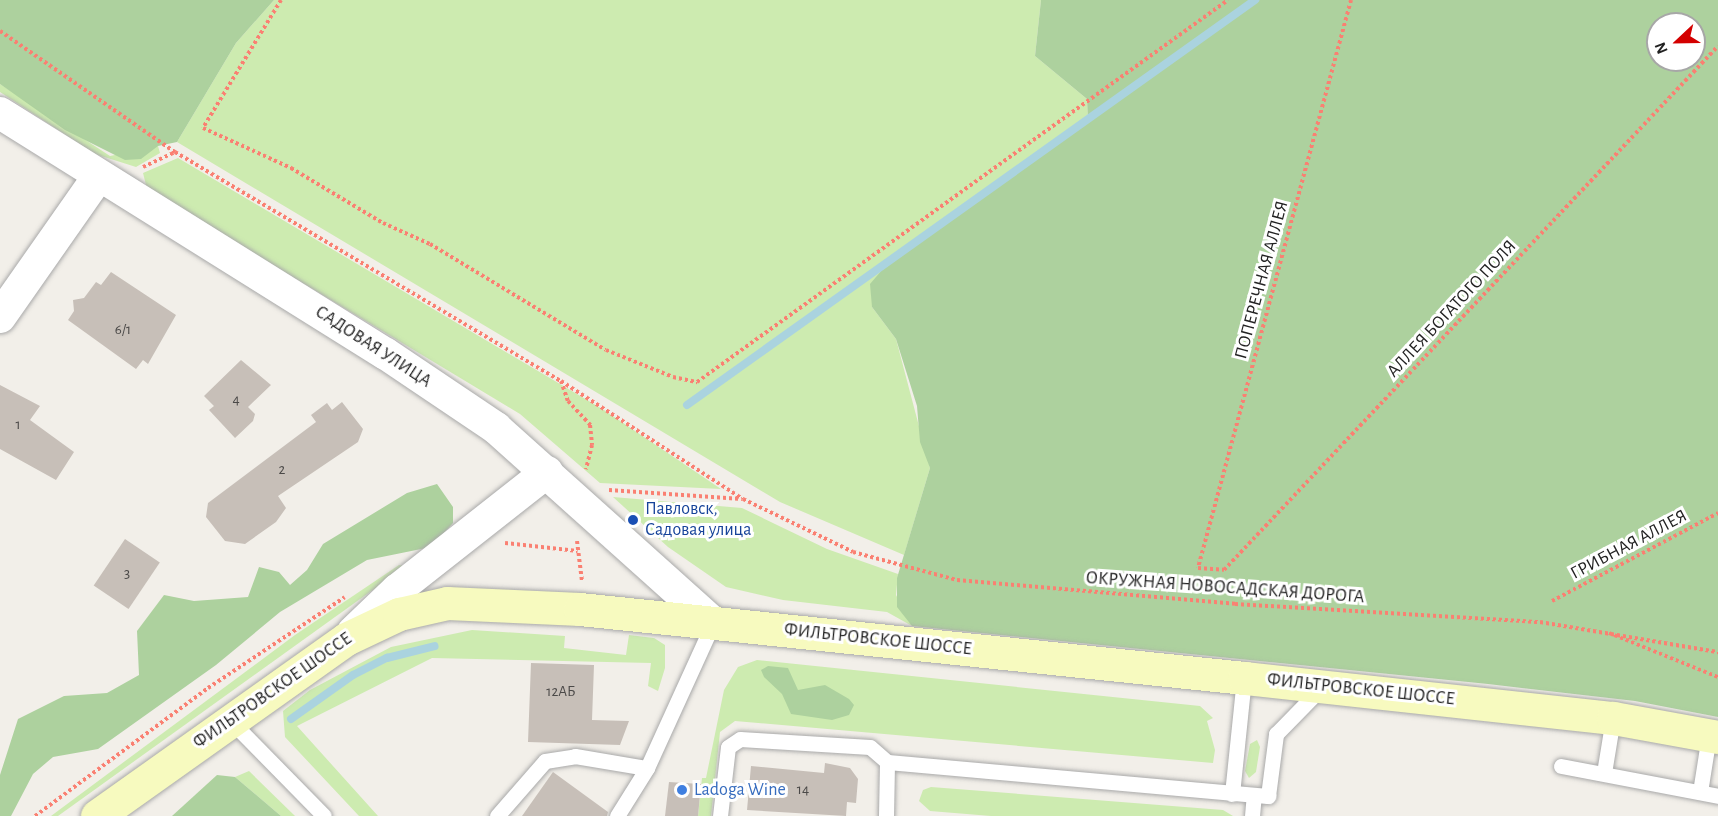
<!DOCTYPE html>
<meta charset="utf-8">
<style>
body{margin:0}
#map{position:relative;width:1718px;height:816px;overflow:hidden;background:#f2efe9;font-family:"Alegreya Sans",sans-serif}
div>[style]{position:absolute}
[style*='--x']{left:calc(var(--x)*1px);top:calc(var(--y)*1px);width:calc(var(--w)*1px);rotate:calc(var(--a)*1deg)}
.grass>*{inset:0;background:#cdebb0}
.forest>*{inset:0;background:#add19e}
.stream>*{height:8px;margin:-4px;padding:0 4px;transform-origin:4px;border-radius:4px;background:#aad3df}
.building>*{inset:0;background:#c7bfb8;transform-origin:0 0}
.path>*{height:4px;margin-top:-2px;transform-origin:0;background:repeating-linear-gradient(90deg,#fa8072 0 3px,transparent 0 6px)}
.roads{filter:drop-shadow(0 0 2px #a9a9a9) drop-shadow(0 0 2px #a9a9a9)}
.lane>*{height:15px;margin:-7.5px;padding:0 7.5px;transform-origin:7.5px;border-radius:7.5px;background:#fff}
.street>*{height:32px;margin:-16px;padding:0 16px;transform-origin:16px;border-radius:16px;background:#fff}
.secondary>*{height:33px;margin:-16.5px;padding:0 16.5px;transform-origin:16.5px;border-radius:16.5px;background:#f7fabf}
.dots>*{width:16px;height:16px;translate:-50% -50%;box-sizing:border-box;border:3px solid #fff;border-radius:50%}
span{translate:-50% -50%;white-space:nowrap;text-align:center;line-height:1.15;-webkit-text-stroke:6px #fff;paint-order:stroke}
.number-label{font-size:15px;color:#4b4948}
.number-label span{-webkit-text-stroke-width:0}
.street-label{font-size:18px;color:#222}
.transit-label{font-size:18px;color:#164399}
.left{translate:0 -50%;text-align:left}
.shop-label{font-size:18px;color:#366cbe}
.north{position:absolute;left:1646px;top:12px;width:60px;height:60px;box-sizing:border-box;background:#fff;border:2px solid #a7a7a7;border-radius:50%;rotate:248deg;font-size:16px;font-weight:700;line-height:24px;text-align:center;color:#222}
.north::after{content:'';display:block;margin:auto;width:21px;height:27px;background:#d40000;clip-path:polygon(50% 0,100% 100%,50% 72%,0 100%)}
</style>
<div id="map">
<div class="grass">
<i style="clip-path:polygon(274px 0,1041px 0,1035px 56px,1087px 99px,1088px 121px,882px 270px,872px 307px,896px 339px,930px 468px,904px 555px,780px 502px,177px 142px,236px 43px)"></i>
<i style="clip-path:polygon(0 84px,110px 156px,158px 146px,160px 153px,136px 167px,95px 154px,0 92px)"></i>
<i style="clip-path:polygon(178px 158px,604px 410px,721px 489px,600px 483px,520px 414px,147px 189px,143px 173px)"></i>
<i style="clip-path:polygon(613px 497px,742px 508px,827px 549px,898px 574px,896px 595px,912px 626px,887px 612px,783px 600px,726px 587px,668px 547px)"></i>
<i style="clip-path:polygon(399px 565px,406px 566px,58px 816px,51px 816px,295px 635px)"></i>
<i style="clip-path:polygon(472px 630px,565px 636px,564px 648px,626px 655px,629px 635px,654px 638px,665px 645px,665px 668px,658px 691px,648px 686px,651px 663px,432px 658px,297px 726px,378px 816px,359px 816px,285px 737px,283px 711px,310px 690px,391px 647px)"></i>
<i style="clip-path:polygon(757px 660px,1200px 706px,1213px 718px,1207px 721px,1215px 750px,1213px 763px,735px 721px,720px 732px,711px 816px,698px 816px,702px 778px,706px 778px,724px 690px,738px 667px)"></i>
<i style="clip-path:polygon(1257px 740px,1260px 747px,1256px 772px,1249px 778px,1245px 771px,1250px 744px)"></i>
<i style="clip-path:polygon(249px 771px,295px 816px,281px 816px,235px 777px)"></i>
<i style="clip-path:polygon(931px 787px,1223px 810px,1233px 816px,991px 816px,930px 811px,919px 801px,923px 790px)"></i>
</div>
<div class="forest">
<i style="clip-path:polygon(0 0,274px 0,236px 43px,177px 142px,158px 146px,141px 159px,125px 160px,65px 130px,0 84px)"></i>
<i style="clip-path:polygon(evenodd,1041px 0,1718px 0,1718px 717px,1635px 701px,1488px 684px,912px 626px,897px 607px,897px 578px,930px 468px,920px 442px,917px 406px,896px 339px,872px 307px,870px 284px,882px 270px,1088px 121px,1087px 99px,1035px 56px,1041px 0,1658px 24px,1694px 24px,1694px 60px,1658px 60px,1658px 24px)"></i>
<i style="clip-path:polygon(437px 484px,453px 507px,453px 523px,431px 547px,367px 560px,280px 612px,216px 665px,98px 749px,53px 757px,33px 774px,11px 816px,0 816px,0 775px,18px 719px,64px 696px,107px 693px,139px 675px,137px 631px,164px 595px,194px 601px,248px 597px,259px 567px,279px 572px,290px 585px,307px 570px,323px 544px,407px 493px)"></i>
<i style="clip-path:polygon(768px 666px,788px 668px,798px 690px,825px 685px,849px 699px,854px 705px,849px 715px,832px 720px,791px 714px,782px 694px,764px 677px,761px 670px)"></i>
<i style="clip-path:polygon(217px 775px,235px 777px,281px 816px,172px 816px)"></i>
</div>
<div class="stream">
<i style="--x:687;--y:405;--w:698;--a:-35.49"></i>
<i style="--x:291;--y:719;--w:76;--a:-35.4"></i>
<i style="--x:353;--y:675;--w:38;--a:-27"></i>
<i style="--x:387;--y:658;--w:49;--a:-14"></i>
</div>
<div class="building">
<i style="clip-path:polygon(111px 272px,176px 315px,148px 364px,143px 360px,136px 369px,68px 320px,74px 311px,73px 300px,84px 298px,96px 282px,101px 285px)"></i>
<i style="clip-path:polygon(241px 360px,271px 385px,248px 407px,255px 414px,253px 421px,235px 438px,209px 410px,214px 406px,204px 396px)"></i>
<i style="clip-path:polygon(0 385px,40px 406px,30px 420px,74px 452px,56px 480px,0 449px)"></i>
<i style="clip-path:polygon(342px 402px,363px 429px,358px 442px,278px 496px,286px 508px,276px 522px,245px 544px,225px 541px,206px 517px,208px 503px,316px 422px,311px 415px,327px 403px,332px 410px)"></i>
<i style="left:125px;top:539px;width:42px;height:56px;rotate:34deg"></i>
<i style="clip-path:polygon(531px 663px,594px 665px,592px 720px,629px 721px,620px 745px,528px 742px)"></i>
<i style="clip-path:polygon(825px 763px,850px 768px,858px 779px,856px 803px,847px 802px,846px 816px,747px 810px,751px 766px,824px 773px)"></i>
<i style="clip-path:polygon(553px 772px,608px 812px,607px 816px,522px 816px)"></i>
<i style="clip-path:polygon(669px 782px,701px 784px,698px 816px,665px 816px)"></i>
</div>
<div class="path">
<i style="--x:281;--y:0;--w:150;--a:121.4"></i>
<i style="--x:203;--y:128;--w:97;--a:24.4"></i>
<i style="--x:291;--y:168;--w:107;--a:30.9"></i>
<i style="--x:383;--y:223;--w:51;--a:24.1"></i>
<i style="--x:430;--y:244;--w:205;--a:31.1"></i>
<i style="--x:606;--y:350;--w:72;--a:21.9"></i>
<i style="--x:673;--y:377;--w:25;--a:12"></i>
<i style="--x:697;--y:382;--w:654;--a:-35.73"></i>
<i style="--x:1351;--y:0;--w:588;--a:105.08"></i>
<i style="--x:1198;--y:568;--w:26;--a:4"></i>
<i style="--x:1224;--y:570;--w:720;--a:-46.69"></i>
<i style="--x:0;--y:31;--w:213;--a:34.7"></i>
<i style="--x:175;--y:152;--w:449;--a:30.7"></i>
<i style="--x:561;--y:381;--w:217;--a:33"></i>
<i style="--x:743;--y:499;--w:122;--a:25.7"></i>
<i style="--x:853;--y:552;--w:108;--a:15.1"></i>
<i style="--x:957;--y:580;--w:279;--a:4.9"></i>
<i style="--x:1235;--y:604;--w:306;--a:3.4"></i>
<i style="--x:1540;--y:622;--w:181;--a:9.6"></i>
<i style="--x:143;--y:167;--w:35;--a:-25"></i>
<i style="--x:561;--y:381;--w:21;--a:71"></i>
<i style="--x:568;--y:401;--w:33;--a:47"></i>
<i style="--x:590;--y:425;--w:20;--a:84"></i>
<i style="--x:592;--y:445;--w:25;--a:104"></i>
<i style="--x:609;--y:490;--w:133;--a:3.9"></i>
<i style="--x:577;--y:541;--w:40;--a:82.9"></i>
<i style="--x:505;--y:543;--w:73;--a:6.3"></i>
<i style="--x:1552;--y:601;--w:188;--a:-27.9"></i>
<i style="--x:1609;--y:633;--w:118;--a:22"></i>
<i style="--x:35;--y:816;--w:215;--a:-36.5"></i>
<i style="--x:208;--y:688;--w:164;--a:-33.6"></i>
</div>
<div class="roads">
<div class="lane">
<i style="--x:230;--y:720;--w:134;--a:45.6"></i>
<i style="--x:1561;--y:766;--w:160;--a:10.8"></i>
<i style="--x:1604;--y:773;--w:56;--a:-80.7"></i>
<i style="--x:1700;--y:792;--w:58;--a:-81"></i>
<i style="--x:1232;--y:794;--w:117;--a:-84.1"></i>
<i style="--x:497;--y:816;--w:73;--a:-48.9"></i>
<i style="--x:545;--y:761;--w:30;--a:-9"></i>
<i style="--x:575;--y:756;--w:73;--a:9.5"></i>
<i style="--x:617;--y:816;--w:57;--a:-58"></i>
<i style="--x:647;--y:768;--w:159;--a:-65.5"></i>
<i style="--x:720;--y:816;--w:69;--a:-83.4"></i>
<i style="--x:728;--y:747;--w:14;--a:-34"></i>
<i style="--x:740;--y:739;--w:130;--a:3.5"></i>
<i style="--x:870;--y:747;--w:23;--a:41"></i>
<i style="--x:886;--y:816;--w:54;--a:-88.9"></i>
<i style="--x:887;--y:762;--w:383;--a:5.1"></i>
<i style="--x:1268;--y:796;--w:63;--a:-82.6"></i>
<i style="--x:1276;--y:734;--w:64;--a:-45.6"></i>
<i style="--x:1252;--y:816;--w:21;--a:-85"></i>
</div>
<div class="street">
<i style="--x:0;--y:113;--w:455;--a:32"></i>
<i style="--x:386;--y:354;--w:133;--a:33.9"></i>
<i style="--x:496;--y:428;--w:292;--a:41.9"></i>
<i style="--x:0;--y:317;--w:171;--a:-55"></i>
<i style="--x:353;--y:632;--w:61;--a:-43.7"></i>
<i style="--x:397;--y:590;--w:191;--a:-38.2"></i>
</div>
<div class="secondary">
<i style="--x:97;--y:816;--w:305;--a:-35.4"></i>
<i style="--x:346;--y:639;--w:59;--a:-25.3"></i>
<i style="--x:399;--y:614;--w:49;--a:-12.9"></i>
<i style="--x:447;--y:603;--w:133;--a:2.6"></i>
<i style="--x:580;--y:609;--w:668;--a:5.93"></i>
<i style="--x:1244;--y:678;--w:371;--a:6.2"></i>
<i style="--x:1613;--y:718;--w:107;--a:10.3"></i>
</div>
</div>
<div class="dots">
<i style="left:633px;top:520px;background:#1a4fb4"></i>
<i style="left:682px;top:790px;background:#3f7fe0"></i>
</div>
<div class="number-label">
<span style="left:123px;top:330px">6/1</span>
<span style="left:236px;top:400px">4</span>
<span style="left:18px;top:425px">1</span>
<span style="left:282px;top:470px">2</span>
<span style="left:127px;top:574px">3</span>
<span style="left:561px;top:692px">12АБ</span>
<span style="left:803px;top:790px">14</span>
</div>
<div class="street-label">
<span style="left:1262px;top:280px;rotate:-75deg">ПОПЕРЕЧНАЯ АЛЛЕЯ</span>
<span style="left:1452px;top:309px;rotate:-47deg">АЛЛЕЯ БОГАТОГО ПОЛЯ</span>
<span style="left:373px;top:347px;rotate:33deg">САДОВАЯ УЛИЦА</span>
<span style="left:1629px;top:545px;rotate:-28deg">ГРИБНАЯ АЛЛЕЯ</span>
<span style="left:1225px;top:588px;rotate:4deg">ОКРУЖНАЯ НОВОСАДСКАЯ ДОРОГА</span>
<span style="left:878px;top:640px;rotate:6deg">ФИЛЬТРОВСКОЕ ШОССЕ</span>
<span style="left:1361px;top:690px;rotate:6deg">ФИЛЬТРОВСКОЕ ШОССЕ</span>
<span style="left:273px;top:691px;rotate:-35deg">ФИЛЬТРОВСКОЕ ШОССЕ</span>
</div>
<div class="transit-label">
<span class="left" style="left:645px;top:520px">Павловск,<br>Садовая улица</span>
</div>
<div class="shop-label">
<span class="left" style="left:694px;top:790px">Ladoga Wine</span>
</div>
<div class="north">N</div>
</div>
